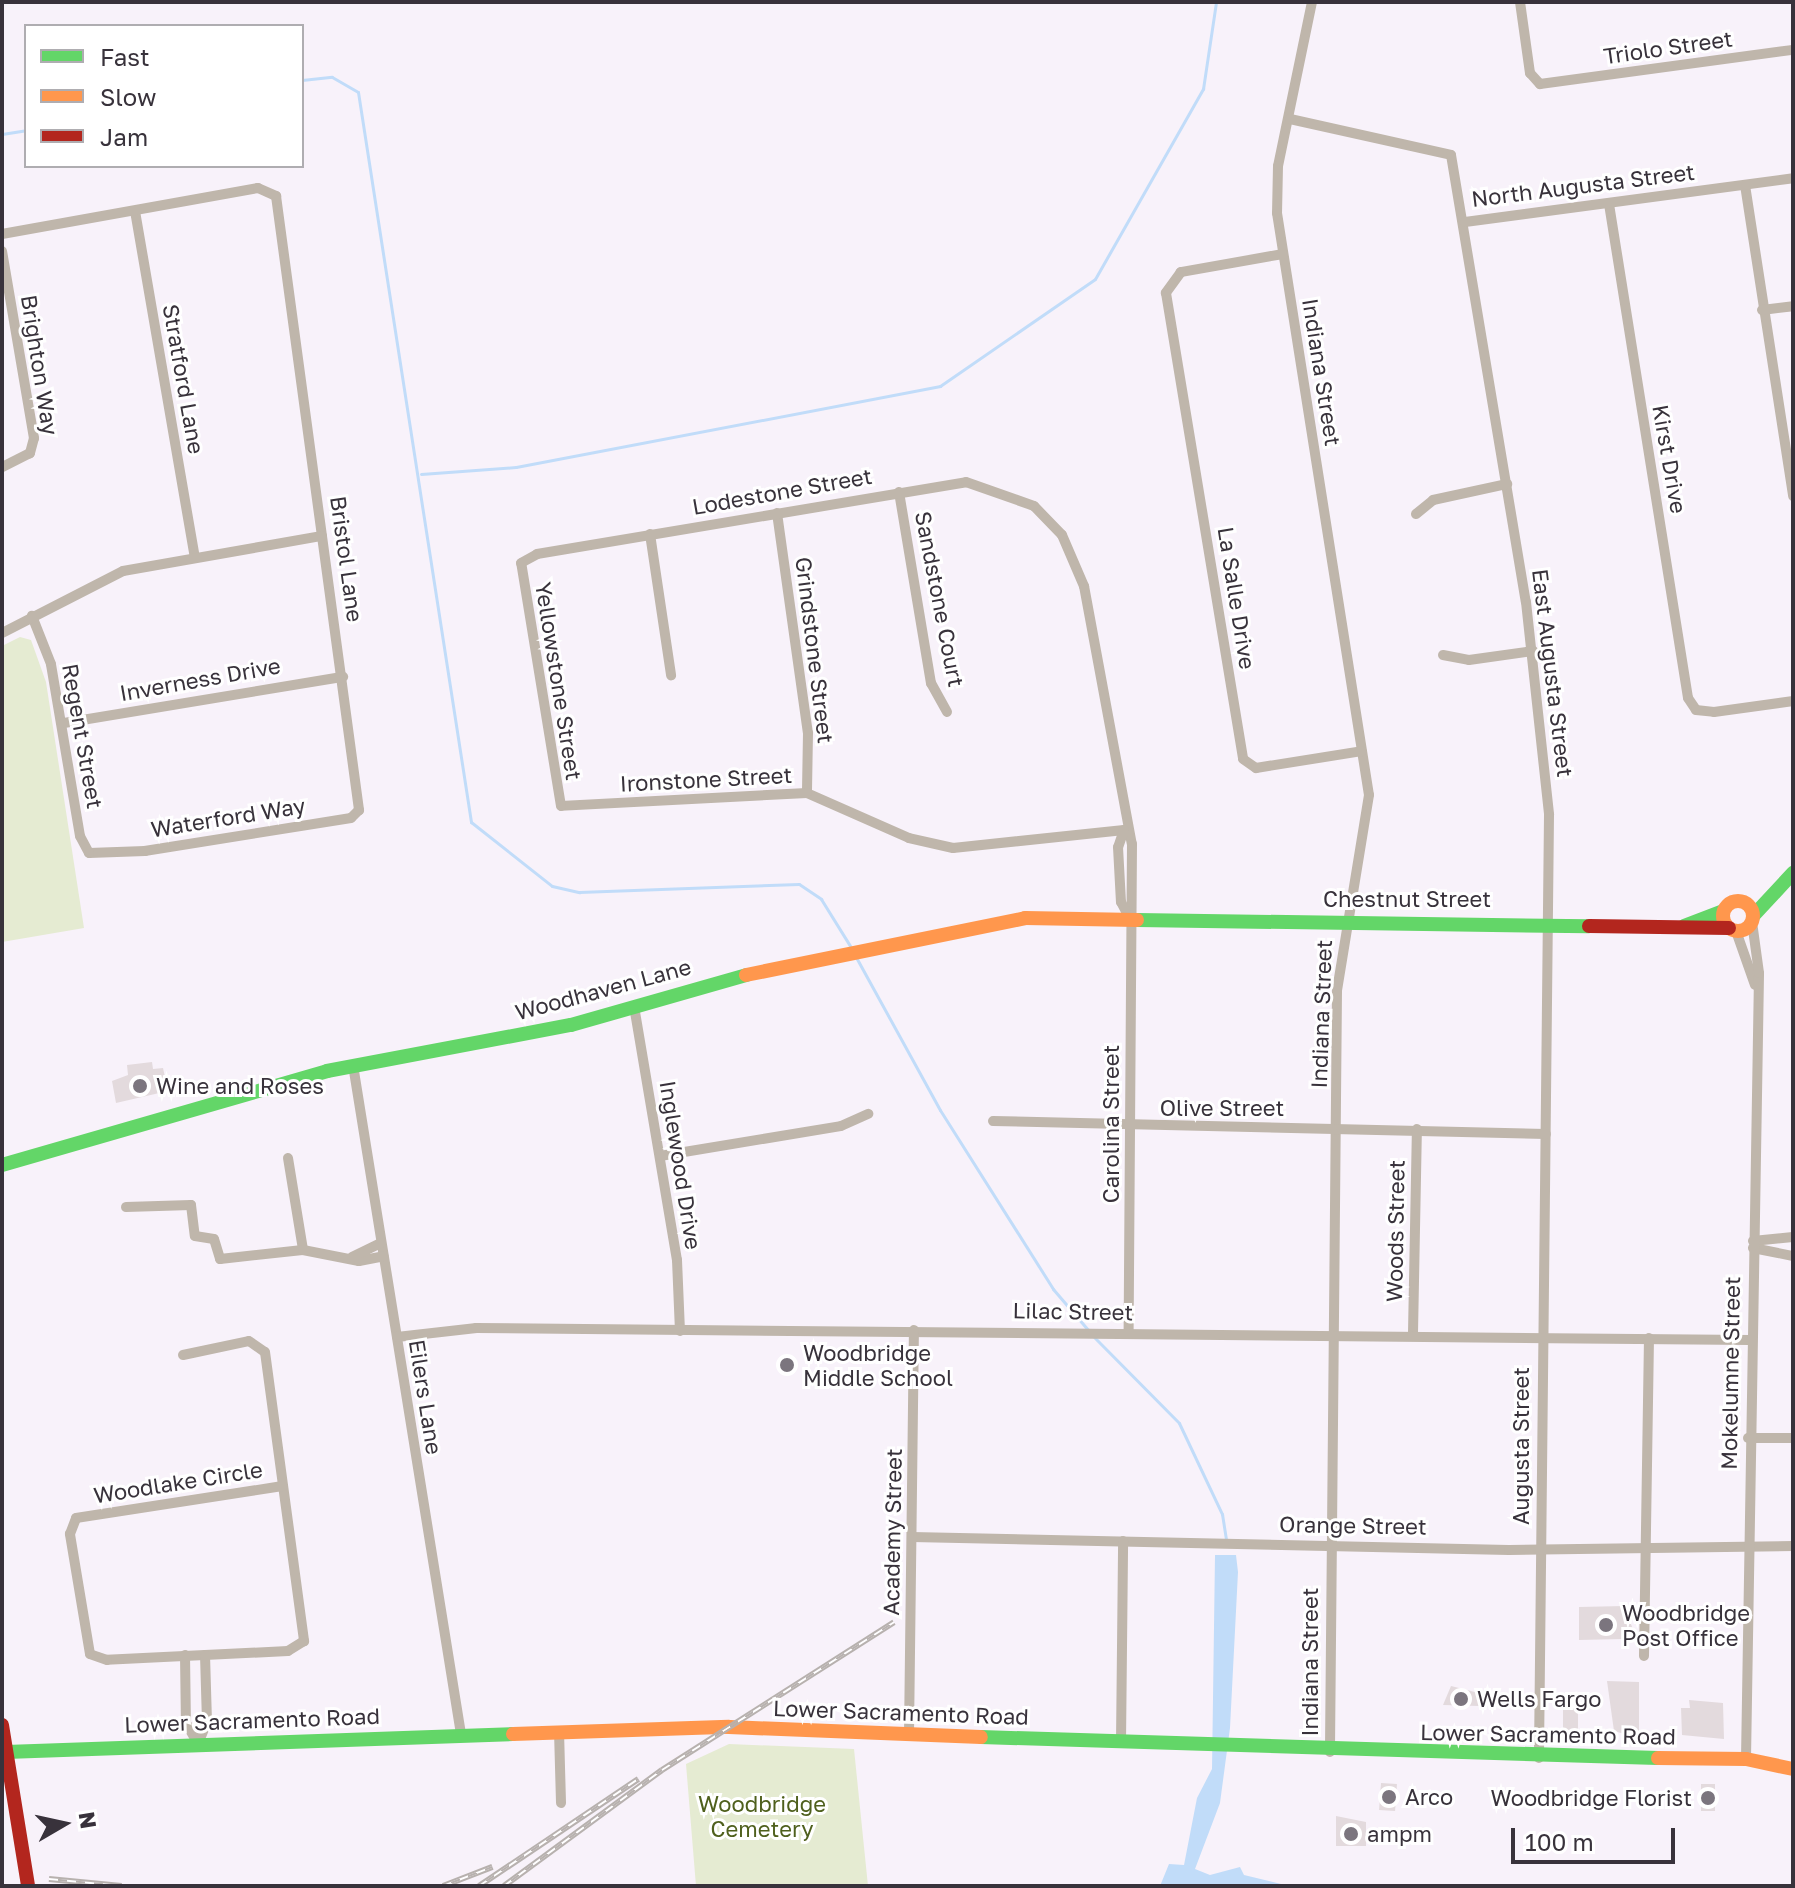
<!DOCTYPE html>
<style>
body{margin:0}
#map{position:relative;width:1795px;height:1888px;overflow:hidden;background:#f8f2fa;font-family:"Golos Text",sans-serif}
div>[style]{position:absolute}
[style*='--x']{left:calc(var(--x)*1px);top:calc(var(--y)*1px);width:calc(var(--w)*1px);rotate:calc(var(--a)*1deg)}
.green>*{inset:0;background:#e5ebd2}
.water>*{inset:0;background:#c1dcf9}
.stream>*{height:3px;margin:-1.5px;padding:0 1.5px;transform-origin:1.5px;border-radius:1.5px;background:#c1dcf9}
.building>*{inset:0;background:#e3dadd;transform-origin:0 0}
.street>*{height:10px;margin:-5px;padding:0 5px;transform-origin:5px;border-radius:5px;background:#bfb6ab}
.fast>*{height:14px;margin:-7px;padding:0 7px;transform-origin:7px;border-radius:7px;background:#63d668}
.slow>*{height:14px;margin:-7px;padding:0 7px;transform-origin:7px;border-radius:7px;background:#ff974d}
.slow>.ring{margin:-7px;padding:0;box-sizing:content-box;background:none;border:14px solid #ff974d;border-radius:50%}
.jam>*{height:14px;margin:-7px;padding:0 7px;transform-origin:7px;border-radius:7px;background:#b3261e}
.rail>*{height:6px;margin-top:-3px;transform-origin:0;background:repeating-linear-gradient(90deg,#fff 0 9px,#b7b1ae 0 18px);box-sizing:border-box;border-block:2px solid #b7b1ae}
.dots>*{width:22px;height:22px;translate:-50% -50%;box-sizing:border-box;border:4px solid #fff;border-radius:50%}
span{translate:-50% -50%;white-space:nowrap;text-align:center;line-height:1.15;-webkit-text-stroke:6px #fff;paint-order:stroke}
.street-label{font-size:22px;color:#38323b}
.poi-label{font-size:22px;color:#38323b}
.left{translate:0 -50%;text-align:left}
.right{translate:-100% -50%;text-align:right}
.park-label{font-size:22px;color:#4f601d}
.frame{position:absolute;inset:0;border:4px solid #38323b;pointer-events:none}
.legend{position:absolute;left:24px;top:24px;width:280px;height:144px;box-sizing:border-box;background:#fff;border:2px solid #afadb1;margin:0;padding:10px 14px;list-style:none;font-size:24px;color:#38323b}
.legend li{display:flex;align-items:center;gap:16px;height:40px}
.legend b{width:40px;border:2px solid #afadb1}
.north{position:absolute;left:24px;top:1784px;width:80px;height:80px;-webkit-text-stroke:6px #fff;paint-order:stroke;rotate:81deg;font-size:22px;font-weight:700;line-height:32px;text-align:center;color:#38323b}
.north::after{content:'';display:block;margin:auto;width:28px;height:36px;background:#38323b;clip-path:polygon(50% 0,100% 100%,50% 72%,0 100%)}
.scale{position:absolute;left:1511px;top:1828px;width:164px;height:36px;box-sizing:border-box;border:4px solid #38323b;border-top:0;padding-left:10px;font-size:24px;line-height:28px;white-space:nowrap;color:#38323b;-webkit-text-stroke:6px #fff;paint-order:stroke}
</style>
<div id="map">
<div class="green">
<i style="clip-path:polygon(20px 637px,31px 640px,46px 682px,84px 928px,2px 942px,2px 646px)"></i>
<i style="clip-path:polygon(729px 1744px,854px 1749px,868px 1886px,696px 1886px,686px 1764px)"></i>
</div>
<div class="water">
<i style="clip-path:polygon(1215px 1555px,1236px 1555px,1238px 1572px,1230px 1728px,1220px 1803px,1195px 1869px,1210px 1875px,1240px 1867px,1244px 1875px,1289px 1886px,1160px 1886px,1169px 1864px,1184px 1865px,1197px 1798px,1212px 1769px)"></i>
</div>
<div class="stream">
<i style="--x:302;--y:80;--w:30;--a:-6"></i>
<i style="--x:332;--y:77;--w:30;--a:30"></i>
<i style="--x:358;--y:92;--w:739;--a:81.2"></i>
<i style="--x:471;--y:822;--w:103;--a:38.3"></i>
<i style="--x:552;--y:886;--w:28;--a:13"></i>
<i style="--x:579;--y:892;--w:220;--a:-2.1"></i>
<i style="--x:799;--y:884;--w:27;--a:34"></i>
<i style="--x:821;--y:899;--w:59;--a:58.2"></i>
<i style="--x:2;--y:134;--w:24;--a:-9"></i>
<i style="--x:421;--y:474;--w:95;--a:-4.2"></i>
<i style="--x:516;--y:467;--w:432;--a:-10.8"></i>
<i style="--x:940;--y:386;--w:188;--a:-34.6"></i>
<i style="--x:1095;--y:279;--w:219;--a:-60.4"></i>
<i style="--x:1203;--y:89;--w:88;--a:-81.5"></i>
<i style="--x:857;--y:959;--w:172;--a:61.2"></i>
<i style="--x:940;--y:1110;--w:212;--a:57.7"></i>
<i style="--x:1053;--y:1289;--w:55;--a:49.4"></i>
<i style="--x:1094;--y:1337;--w:121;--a:45.3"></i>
<i style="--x:1179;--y:1423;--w:101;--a:64.7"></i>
<i style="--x:1222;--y:1514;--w:26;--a:81"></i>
</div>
<div class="building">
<i style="clip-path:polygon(152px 1062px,153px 1069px,163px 1068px,168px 1091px,116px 1103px,112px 1081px,128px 1075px,127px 1065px)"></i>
<i style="clip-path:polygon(1624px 1606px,1634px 1632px,1623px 1632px,1623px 1639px,1579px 1640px,1579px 1607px)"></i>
<i style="clip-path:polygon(1607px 1681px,1639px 1682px,1639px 1738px,1614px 1731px)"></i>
<i style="clip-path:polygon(1451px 1686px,1479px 1693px,1479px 1706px,1443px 1705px)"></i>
<i style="clip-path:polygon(1689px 1700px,1723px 1703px,1724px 1739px,1682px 1735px,1681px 1708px,1690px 1708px)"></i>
<i style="left:1563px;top:1705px;width:15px;height:25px"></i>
<i style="left:1381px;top:1783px;width:16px;height:27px;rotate:4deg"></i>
<i style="left:1701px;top:1784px;width:14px;height:27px"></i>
<i style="clip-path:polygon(1336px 1816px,1366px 1822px,1366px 1846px,1336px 1846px)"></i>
</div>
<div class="street">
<i style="--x:1312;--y:2;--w:167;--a:101.7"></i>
<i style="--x:1278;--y:166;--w:47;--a:91.2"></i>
<i style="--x:1277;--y:213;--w:589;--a:81.02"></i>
<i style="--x:1369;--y:795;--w:199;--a:99.3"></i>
<i style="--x:1337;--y:991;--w:761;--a:90.53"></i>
<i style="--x:1520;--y:2;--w:72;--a:82"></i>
<i style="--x:1530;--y:73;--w:15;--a:48"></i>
<i style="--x:1540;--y:84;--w:255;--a:-7.7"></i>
<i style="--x:1290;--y:119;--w:165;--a:12.6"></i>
<i style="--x:1451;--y:155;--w:453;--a:80.5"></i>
<i style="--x:1526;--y:602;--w:214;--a:83.8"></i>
<i style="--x:1549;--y:815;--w:943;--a:90.61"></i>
<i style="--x:1745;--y:185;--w:315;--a:81.2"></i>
<i style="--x:1609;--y:204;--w:500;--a:80.91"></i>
<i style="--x:1688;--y:698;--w:14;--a:56"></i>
<i style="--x:1696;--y:710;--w:18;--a:6"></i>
<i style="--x:1714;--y:712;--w:80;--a:-7.9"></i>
<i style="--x:135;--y:211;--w:348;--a:80.2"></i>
<i style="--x:1465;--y:222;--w:331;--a:-7.6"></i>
<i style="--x:2;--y:234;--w:260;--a:-10.2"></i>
<i style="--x:258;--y:188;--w:20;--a:24"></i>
<i style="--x:276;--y:196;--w:620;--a:82.3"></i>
<i style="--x:359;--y:810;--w:11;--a:135"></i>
<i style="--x:351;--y:818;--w:209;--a:170.9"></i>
<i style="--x:145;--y:851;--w:56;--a:178"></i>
<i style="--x:89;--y:853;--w:19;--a:-118"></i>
<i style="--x:80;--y:836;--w:174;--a:-99.6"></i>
<i style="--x:51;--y:664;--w:52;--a:-111.6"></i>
<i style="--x:2;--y:251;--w:190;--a:80.3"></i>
<i style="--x:34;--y:438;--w:16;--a:105"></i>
<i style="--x:30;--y:453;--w:31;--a:153"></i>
<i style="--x:1283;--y:254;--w:104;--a:170"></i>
<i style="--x:1181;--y:272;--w:26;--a:126"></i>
<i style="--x:1166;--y:293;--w:472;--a:80.6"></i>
<i style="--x:1243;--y:759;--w:16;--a:35"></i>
<i style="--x:1256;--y:768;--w:107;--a:-9.1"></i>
<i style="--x:1762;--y:310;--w:31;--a:-7"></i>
<i style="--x:899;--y:492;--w:194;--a:80.5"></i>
<i style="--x:931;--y:683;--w:33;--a:61"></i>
<i style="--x:777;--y:513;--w:222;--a:82"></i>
<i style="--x:808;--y:733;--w:60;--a:91"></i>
<i style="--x:1416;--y:514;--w:22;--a:-39"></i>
<i style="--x:1433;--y:500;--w:76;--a:-12.2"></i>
<i style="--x:650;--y:534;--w:143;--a:81.5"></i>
<i style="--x:2;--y:633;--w:136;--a:-27.1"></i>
<i style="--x:123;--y:571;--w:202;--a:-10"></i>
<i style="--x:1443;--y:655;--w:26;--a:11"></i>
<i style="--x:1469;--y:660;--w:65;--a:-8"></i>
<i style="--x:64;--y:723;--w:283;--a:-9.4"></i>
<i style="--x:1124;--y:830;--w:172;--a:174"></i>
<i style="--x:953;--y:848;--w:45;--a:-167.2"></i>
<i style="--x:909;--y:838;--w:111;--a:-156.2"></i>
<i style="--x:807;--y:793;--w:246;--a:177"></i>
<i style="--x:561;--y:806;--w:246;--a:-99.3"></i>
<i style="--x:521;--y:563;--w:18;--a:-29"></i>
<i style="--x:537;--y:554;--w:435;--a:-9.5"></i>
<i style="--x:966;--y:482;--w:72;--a:19.4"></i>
<i style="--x:1034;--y:506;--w:40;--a:46"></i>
<i style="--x:1062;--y:535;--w:56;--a:66.7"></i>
<i style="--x:1084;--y:586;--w:262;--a:79.5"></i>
<i style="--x:1132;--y:844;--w:488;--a:90.4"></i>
<i style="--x:1124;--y:830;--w:18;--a:109"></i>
<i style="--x:1118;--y:847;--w:55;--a:86.9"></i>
<i style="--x:1121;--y:902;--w:17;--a:62"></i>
<i style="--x:1736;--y:931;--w:57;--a:70.6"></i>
<i style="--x:634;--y:1006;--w:258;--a:80.4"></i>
<i style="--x:677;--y:1260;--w:71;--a:87.6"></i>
<i style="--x:353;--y:1065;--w:678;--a:80.83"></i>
<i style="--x:993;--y:1121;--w:553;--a:1.35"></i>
<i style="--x:660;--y:1156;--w:183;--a:-9.4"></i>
<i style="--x:841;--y:1126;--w:30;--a:-24"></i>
<i style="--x:288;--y:1158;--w:93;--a:80.7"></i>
<i style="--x:126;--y:1207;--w:65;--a:-1.8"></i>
<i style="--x:191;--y:1205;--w:31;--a:83"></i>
<i style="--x:195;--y:1236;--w:19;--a:9"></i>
<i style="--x:214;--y:1239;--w:21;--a:73"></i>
<i style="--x:220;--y:1259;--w:83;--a:-6.2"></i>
<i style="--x:303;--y:1250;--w:57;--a:11.1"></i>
<i style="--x:359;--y:1261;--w:25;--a:-11"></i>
<i style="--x:1753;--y:1241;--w:40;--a:-5.7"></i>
<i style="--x:1753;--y:1248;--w:41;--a:11.3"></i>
<i style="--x:352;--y:1257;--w:32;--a:-26"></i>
<i style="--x:1413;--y:1333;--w:204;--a:-88.9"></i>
<i style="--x:397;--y:1337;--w:80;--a:-6.5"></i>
<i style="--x:476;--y:1328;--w:1274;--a:0.54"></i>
<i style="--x:183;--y:1355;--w:67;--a:-12"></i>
<i style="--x:249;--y:1341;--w:19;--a:35"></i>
<i style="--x:265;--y:1352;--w:292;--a:82.3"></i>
<i style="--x:304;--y:1641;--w:19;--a:148"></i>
<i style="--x:288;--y:1651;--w:181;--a:177.2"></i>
<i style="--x:107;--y:1660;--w:18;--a:-161"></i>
<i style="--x:90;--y:1654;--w:122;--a:-99.5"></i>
<i style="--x:70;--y:1534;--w:17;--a:-69"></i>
<i style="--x:76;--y:1518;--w:209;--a:-8.8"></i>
<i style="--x:1748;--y:1438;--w:45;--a:0"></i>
<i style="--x:912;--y:1537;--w:597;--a:1.25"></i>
<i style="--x:1509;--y:1550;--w:284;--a:-0.8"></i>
<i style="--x:185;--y:1655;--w:68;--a:89.2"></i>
<i style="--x:186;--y:1723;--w:24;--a:60"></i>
<i style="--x:1644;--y:1656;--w:318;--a:-89.1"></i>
<i style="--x:559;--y:1731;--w:72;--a:88.4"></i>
<i style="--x:909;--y:1734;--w:404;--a:-89.3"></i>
<i style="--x:1121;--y:1743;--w:202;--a:-89.4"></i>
<i style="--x:198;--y:1744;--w:24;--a:-68"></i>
<i style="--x:207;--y:1722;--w:67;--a:-91.7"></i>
<i style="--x:1746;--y:1759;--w:786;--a:-89.05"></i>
<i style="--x:1759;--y:973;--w:51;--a:-97.8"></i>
</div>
<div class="fast">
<i style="--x:1753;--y:916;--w:59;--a:-47.1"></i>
<i style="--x:1137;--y:920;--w:452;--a:0.8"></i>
<i style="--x:1684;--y:926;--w:42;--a:-21"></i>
<i style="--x:2;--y:1165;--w:338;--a:-16.1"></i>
<i style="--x:327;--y:1071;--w:248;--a:-10.7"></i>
<i style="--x:571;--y:1025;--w:182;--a:-15.9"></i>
<i style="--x:981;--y:1737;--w:677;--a:1.78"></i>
<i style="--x:6;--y:1752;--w:507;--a:-2.03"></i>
</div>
<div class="slow">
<i class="ring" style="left:1723px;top:901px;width:16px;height:16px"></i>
<i style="--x:746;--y:975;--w:285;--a:-11.5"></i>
<i style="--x:1025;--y:918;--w:112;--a:1"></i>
<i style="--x:513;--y:1734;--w:216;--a:-1.9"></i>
<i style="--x:729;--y:1727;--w:252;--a:2.3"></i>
<i style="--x:1658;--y:1758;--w:88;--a:0.7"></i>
<i style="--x:1746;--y:1759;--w:48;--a:12"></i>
</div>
<div class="jam">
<i style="--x:1589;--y:926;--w:140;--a:0.8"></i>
<i style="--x:2;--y:1725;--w:163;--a:80.8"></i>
</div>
<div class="rail">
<i style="--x:49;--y:1879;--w:73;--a:5.5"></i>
<i style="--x:443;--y:1886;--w:53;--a:-21.2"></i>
<i style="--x:479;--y:1886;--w:192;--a:-33.9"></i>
<i style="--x:504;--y:1886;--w:196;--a:-36.3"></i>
<i style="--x:662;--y:1770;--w:275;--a:-32.5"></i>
</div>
<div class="dots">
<i style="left:140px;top:1086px;background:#7b757e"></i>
<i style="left:787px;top:1365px;background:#7b757e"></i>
<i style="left:1606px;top:1625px;background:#7b757e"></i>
<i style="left:1461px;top:1699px;background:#7b757e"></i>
<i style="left:1389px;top:1797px;background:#7b757e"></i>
<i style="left:1708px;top:1798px;background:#7b757e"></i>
<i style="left:1351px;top:1834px;background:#7b757e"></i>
</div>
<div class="street-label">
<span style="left:1668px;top:47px;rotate:-8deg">Triolo Street</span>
<span style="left:1583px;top:185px;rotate:-7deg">North Augusta Street</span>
<span style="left:40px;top:365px;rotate:81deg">Brighton Way</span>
<span style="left:1322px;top:372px;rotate:81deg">Indiana Street</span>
<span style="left:184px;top:379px;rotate:80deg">Stratford Lane</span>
<span style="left:1670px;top:459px;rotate:80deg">Kirst Drive</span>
<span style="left:782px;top:491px;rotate:-10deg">Lodestone Street</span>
<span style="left:347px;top:559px;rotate:82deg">Bristol Lane</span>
<span style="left:1237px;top:598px;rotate:81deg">La Salle Drive</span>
<span style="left:940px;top:599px;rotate:79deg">Sandstone Court</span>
<span style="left:815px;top:650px;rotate:83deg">Grindstone Street</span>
<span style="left:1553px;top:673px;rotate:83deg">East Augusta Street</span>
<span style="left:200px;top:679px;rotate:-10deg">Inverness Drive</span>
<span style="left:559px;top:681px;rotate:81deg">Yellowstone Street</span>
<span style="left:83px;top:736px;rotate:80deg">Regent Street</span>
<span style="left:706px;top:779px;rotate:-3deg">Ironstone Street</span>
<span style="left:228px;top:817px;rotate:-9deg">Waterford Way</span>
<span style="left:1407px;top:899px">Chestnut Street</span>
<span style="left:603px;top:989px;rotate:-15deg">Woodhaven Lane</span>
<span style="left:1321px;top:1014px;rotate:-88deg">Indiana Street</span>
<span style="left:1222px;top:1108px">Olive Street</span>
<span style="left:1111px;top:1124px;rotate:-90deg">Carolina Street</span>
<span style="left:681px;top:1165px;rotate:81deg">Inglewood Drive</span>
<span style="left:1395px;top:1231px;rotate:-89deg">Woods Street</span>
<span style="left:1073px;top:1311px;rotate:1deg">Lilac Street</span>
<span style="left:1730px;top:1373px;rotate:-89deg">Mokelumne Street</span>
<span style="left:426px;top:1397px;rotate:81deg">Eilers Lane</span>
<span style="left:1521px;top:1446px;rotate:-90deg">Augusta Street</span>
<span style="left:178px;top:1482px;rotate:-9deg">Woodlake Circle</span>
<span style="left:1353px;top:1525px;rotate:1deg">Orange Street</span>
<span style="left:892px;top:1532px;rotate:-89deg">Academy Street</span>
<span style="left:1310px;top:1662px;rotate:-90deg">Indiana Street</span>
<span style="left:901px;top:1712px;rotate:2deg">Lower Sacramento Road</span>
<span style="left:252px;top:1720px;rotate:-2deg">Lower Sacramento Road</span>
<span style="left:1548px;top:1734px;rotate:1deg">Lower Sacramento Road</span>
</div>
<div class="poi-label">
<span class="left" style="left:156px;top:1086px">Wine and Roses</span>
<span class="left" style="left:803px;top:1365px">Woodbridge<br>Middle School</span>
<span class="left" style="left:1622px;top:1625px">Woodbridge<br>Post Office</span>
<span class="left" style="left:1477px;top:1699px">Wells Fargo</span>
<span class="left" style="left:1405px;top:1797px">Arco</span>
<span class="right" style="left:1692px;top:1798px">Woodbridge Florist</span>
<span class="left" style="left:1367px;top:1834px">ampm</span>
</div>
<div class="park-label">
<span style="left:762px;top:1816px">Woodbridge<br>Cemetery</span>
</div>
<div class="frame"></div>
<ul class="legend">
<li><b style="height:10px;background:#63d668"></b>Fast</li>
<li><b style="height:10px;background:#ff974d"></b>Slow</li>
<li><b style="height:10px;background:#b3261e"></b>Jam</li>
</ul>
<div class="north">N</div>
<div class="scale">100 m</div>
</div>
